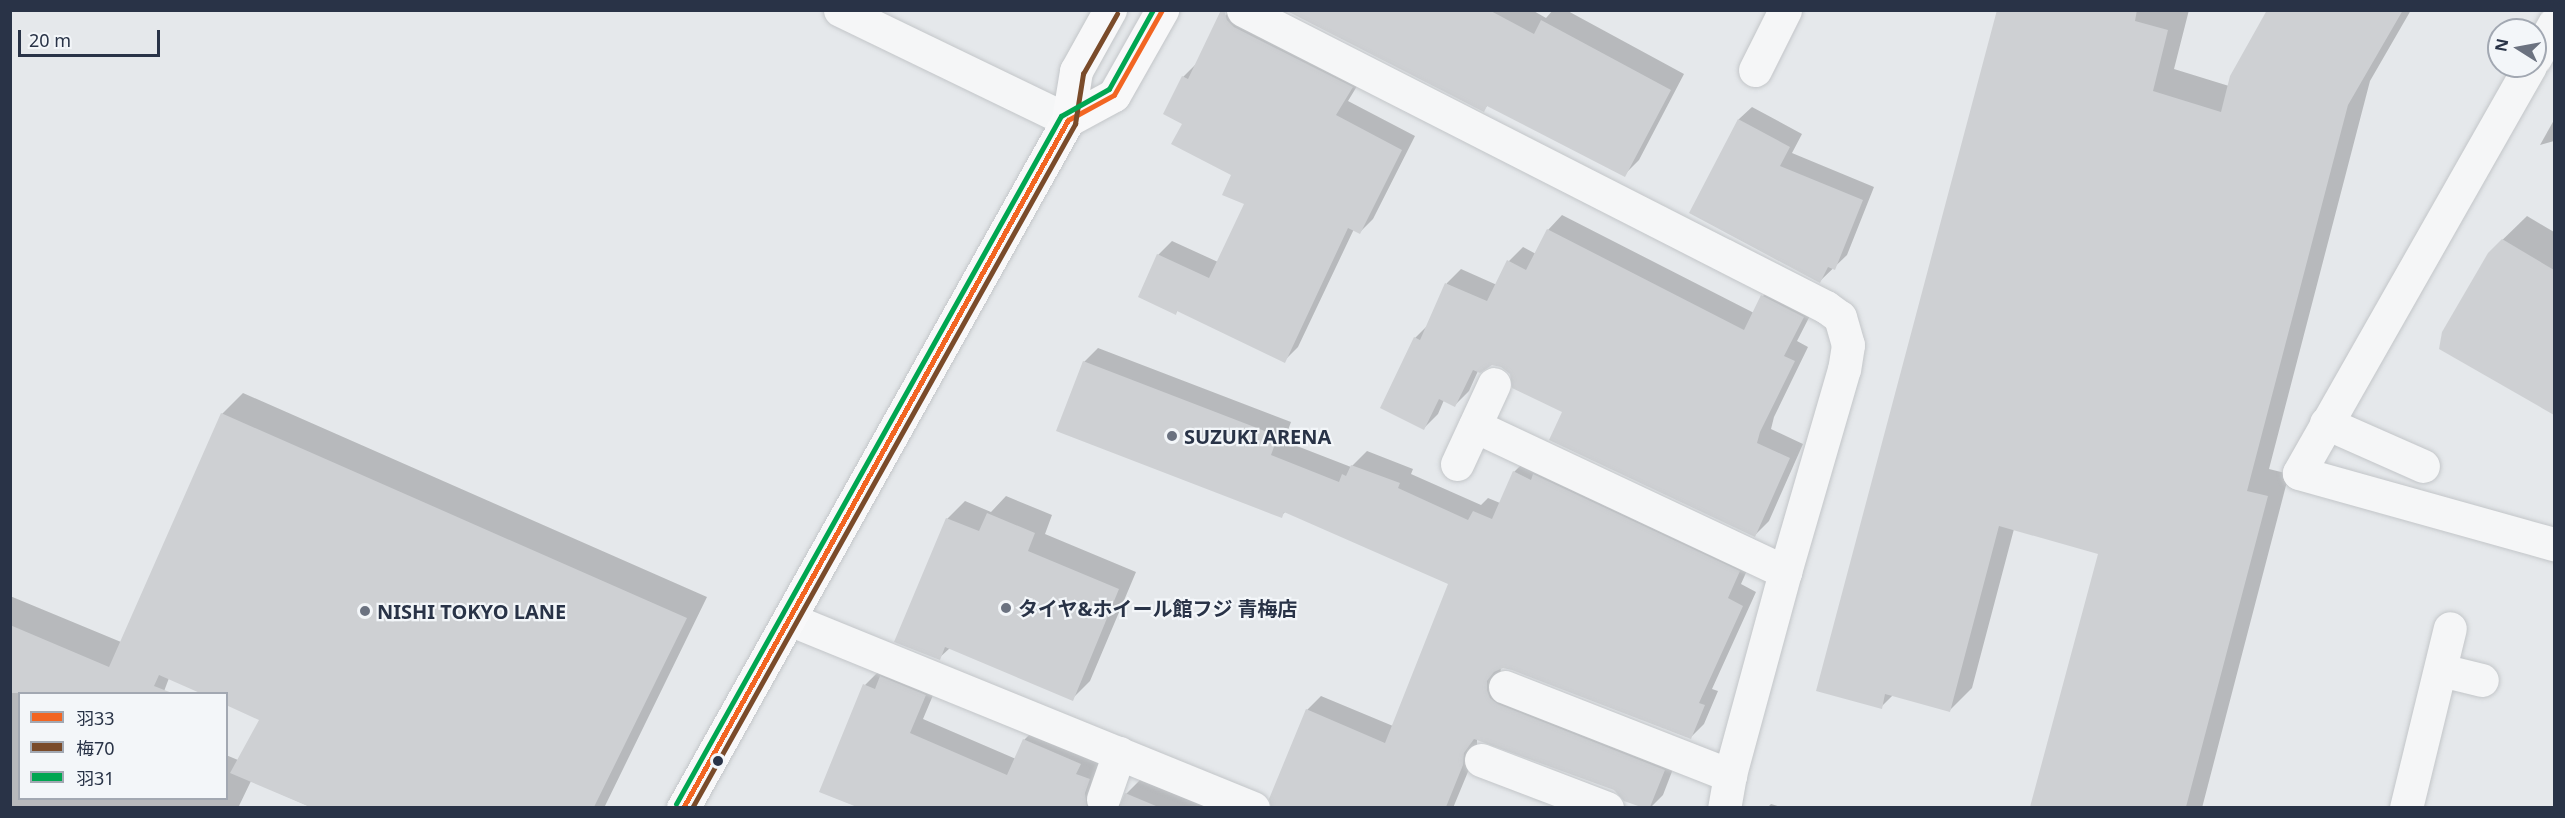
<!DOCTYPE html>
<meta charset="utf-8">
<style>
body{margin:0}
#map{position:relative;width:2565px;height:818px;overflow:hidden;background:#e5e8eb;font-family:"Noto Sans","Noto Sans JP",sans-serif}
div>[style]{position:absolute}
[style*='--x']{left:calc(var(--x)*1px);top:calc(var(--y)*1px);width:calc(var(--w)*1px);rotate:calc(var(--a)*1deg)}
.shadow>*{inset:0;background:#0003}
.building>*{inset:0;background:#ced0d3}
.roads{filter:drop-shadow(0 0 2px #c3c6c9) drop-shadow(0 0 2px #c3c6c9)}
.minor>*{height:33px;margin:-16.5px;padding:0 16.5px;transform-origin:16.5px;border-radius:16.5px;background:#f5f6f7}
.major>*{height:33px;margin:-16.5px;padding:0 16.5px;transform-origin:16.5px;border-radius:16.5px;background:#f8f8f9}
.bus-1>*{height:4.5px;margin:-2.25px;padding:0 2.25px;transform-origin:2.25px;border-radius:2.25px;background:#f26522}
.bus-2>*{height:4.5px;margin:-2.25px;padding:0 2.25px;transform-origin:2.25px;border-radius:2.25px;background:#7a4b2a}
.bus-3>*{height:4.5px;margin:-2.25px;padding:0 2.25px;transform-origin:2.25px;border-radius:2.25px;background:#00a651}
.dots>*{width:16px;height:16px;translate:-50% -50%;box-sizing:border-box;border:3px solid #f3f6f9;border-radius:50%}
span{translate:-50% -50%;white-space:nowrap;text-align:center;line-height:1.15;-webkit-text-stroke:4.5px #f3f6f9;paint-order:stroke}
.poi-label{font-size:20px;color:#293347;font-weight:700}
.left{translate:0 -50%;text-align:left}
.frame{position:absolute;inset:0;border:12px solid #293347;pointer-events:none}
.legend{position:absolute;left:18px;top:692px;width:210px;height:108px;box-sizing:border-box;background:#f3f6f9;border:2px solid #a2a8b2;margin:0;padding:8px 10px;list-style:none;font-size:18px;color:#293347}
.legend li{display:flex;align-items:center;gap:12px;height:30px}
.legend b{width:30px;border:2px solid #a2a8b2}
.north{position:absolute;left:2487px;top:18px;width:60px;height:60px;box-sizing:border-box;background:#f3f6f9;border:2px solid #a2a8b2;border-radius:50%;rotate:281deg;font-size:16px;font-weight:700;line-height:24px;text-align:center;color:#293347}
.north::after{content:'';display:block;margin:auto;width:21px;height:27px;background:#6b7280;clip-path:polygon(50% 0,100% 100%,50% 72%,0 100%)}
.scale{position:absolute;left:18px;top:30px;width:142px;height:27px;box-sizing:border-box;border:3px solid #293347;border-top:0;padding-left:8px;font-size:18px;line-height:21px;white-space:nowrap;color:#293347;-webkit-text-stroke:4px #f3f6f9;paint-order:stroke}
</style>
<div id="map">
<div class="shadow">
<i style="clip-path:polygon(1289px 10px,1532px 10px,1546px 18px,1553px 10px,1566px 10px,1684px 74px,1639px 160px,1624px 175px,1488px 105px,1483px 110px)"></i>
<i style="clip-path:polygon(1998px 10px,2189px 10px,2174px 69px,2229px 86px,2269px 10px,2411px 10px,2370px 81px,2269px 469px,2289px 474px,2202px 808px,2031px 808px,2100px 553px,2014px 529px,1972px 688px,1950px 710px,1893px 695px,1881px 707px)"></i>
<i style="clip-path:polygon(1230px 11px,1365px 73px,1348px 101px,1415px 136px,1373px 219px,1360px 232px,1354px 229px,1298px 347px,1284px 361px,1178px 310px,1176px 313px,1158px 255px,1172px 241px,1218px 262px,1246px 204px,1233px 174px,1184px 124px,1183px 77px,1198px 62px,1216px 25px)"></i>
<i style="clip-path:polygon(1752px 107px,1802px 134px,1792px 153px,1874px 187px,1847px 255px,1820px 281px,1691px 212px,1739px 119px)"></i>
<i style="clip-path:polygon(2554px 120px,2554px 141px,2540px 145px)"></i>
<i style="clip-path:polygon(1562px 215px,1754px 313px,1763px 296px,1777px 282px,1817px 302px,1797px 341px,1808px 347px,1774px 417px,1771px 429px,1803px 444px,1769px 521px,1755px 535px,1564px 411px,1502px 365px,1491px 364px,1478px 371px,1469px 391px,1455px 405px,1444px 400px,1438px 414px,1424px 428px,1382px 408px,1415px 338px,1429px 324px,1447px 283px,1461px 269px,1497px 285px,1509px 261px,1523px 247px,1536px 254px,1548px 230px)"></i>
<i style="clip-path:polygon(2527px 216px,2554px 232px,2554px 414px,2440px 348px,2489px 253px)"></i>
<i style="clip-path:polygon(1098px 348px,1291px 422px,1284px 441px,1351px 467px,1367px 451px,1413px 469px,1411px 474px,1481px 505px,1488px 498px,1500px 503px,1514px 472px,1528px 458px,1753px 557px,1741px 584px,1756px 592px,1712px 689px,1718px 691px,1704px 724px,1690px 738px,1512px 668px,1501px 667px,1500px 676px,1678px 756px,1663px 795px,1650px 808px,1645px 808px,1624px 799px,1615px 789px,1477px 739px,1477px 750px,1453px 808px,1273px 808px,1307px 710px,1321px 696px,1393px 726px,1450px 584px,1286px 511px,1281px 516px,1084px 362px)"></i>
<i style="clip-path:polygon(evenodd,243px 393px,707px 597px,604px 808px,313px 808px,251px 781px,238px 808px,10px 808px,10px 596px,121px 642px,222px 414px,243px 393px,169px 678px,204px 694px,226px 694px,261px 719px,238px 760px,226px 755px,226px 798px,20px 798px,20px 694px,163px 694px,169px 678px)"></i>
<i style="clip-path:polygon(1006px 496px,1052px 515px,1045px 534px,1136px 572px,1090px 681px,1072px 699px,950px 648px,939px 658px,947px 519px,965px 501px,991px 512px)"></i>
<i style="clip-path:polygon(879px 671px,939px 681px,923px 719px,1016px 759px,1024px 740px,1038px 726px,1094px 749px,1089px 759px,1103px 765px,1111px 803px,1121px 804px,1126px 794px,1140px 780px,1210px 808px,861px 808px,821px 792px,865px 685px)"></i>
<i style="clip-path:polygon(1771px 804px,1784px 808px,1767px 808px)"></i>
</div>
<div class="building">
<i style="clip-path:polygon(1221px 10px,1224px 10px,1227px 20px,1234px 27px,1353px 87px,1336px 115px,1402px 150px,1360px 234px,1348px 228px,1285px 363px,1177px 311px,1176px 315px,1138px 297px,1157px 254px,1209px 278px,1244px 204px,1222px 195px,1231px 175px,1171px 144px,1182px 124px,1163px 114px,1182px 76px,1188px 79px)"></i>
<i style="clip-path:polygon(1285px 10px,1489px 10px,1534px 34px,1541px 20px,1671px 90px,1625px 177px,1487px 106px,1484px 112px)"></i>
<i style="clip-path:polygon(1997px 10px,2137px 10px,2135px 21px,2168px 30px,2153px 91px,2221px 112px,2230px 76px,2267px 10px,2403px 10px,2348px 105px,2247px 491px,2268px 496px,2186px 807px,2030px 807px,2098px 554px,1999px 526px,1950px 712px,1885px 694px,1882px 709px,1816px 691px)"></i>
<i style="clip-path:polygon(1738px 119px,1790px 147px,1780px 166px,1863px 200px,1835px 270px,1828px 267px,1820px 283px,1689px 213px)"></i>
<i style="clip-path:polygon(1547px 229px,1744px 330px,1761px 295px,1804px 317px,1784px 356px,1795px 361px,1760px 432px,1757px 443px,1790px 458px,1755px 537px,1549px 440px,1562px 412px,1512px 388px,1510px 374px,1501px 367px,1492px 365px,1480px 373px,1473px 370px,1455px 407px,1439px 399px,1424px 430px,1380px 408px,1414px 337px,1420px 340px,1445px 283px,1487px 301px,1507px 260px,1526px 270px)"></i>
<i style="clip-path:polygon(2502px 239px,2554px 270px,2554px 415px,2439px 349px,2442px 332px,2488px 253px)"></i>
<i style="clip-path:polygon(1083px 361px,1278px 436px,1271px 455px,1339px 482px,1342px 474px,1346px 476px,1351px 465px,1400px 483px,1398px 488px,1468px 520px,1473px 511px,1492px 519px,1513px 471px,1531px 480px,1533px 474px,1740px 571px,1728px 598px,1743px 606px,1699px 703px,1705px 705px,1691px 739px,1512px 670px,1503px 668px,1494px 672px,1487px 681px,1487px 690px,1490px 698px,1498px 704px,1665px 770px,1650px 807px,1641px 807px,1624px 801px,1614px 790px,1474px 739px,1464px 753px,1463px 765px,1446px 807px,1271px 807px,1269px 799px,1306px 709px,1385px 743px,1448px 584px,1284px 512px,1282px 518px,1056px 431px)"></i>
<i style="clip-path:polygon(221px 413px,687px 618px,594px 807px,310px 807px,230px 773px,259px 720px,226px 705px,226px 693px,200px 693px,159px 675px,154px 686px,172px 693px,10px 693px,10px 625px,109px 667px)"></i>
<i style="clip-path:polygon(987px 513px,1035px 533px,1028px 551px,1119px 589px,1073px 701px,945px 647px,940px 660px,894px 642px,946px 518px,979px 531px)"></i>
<i style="clip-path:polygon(880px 676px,926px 695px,910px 733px,1007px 775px,1023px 739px,1081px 764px,1076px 774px,1090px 779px,1085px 793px,1087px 807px,857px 807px,819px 792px,863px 684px,875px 689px)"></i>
<i style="clip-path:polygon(1125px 793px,1156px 806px,1156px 807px,1119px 807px)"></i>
</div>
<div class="roads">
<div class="minor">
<i style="--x:840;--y:10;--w:253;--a:25.8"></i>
<i style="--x:1243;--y:10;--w:654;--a:27"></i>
<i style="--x:1826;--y:307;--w:17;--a:36"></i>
<i style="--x:1840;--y:317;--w:29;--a:74"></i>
<i style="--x:1848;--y:345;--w:24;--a:99"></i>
<i style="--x:1844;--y:369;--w:211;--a:106.2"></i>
<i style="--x:1785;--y:572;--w:210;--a:105.2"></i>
<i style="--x:1730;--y:775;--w:34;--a:100"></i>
<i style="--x:2535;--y:58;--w:39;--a:-61"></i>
<i style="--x:2530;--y:66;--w:468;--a:119.6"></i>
<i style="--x:2299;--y:473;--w:265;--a:15.6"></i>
<i style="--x:1755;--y:70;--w:67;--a:-63.4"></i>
<i style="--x:2326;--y:423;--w:106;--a:23.9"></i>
<i style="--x:1475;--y:426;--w:343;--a:25.2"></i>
<i style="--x:1457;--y:464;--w:88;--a:-65.2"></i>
<i style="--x:789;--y:619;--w:501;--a:22.16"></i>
<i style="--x:2441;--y:670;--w:42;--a:13.7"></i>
<i style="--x:1505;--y:687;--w:242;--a:21.4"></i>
<i style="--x:1481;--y:760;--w:135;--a:20.9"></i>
<i style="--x:1103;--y:799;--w:49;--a:-70.8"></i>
<i style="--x:2406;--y:808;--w:185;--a:-76.3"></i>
</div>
<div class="major">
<i style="--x:1068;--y:120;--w:52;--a:-28.5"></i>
<i style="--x:1114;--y:95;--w:98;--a:-60.5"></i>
<i style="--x:683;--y:808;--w:788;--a:-60.77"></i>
<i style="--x:1068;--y:120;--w:50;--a:-80.7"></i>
<i style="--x:1076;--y:71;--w:70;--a:-60.9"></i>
</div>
</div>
<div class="bus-1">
<i style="--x:683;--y:808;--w:788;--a:-60.77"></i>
<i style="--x:1068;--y:120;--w:52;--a:-28.5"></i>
<i style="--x:1114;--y:95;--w:98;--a:-60.5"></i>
</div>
<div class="bus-2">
<i style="--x:692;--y:808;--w:784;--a:-60.75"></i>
<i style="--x:1075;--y:124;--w:51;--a:-80.9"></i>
<i style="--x:1083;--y:74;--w:69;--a:-60.5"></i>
</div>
<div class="bus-3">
<i style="--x:676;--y:804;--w:788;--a:-60.77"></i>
<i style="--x:1061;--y:116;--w:55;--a:-29.4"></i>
<i style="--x:1109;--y:89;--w:90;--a:-60.9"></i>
</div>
<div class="dots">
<i style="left:1172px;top:436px;background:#6b7280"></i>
<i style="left:1006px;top:608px;background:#6b7280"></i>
<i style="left:365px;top:611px;background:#6b7280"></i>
<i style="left:718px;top:761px;background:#293347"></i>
</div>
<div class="poi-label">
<span class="left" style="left:1184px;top:436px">SUZUKI ARENA</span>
<span class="left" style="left:1018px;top:608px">タイヤ&amp;ホイール館フジ 青梅店</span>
<span class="left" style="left:377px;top:611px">NISHI TOKYO LANE</span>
</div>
<div class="frame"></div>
<ul class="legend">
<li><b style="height:8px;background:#f26522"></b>羽33</li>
<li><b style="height:8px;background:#7a4b2a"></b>梅70</li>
<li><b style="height:8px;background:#00a651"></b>羽31</li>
</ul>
<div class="north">N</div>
<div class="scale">20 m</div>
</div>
